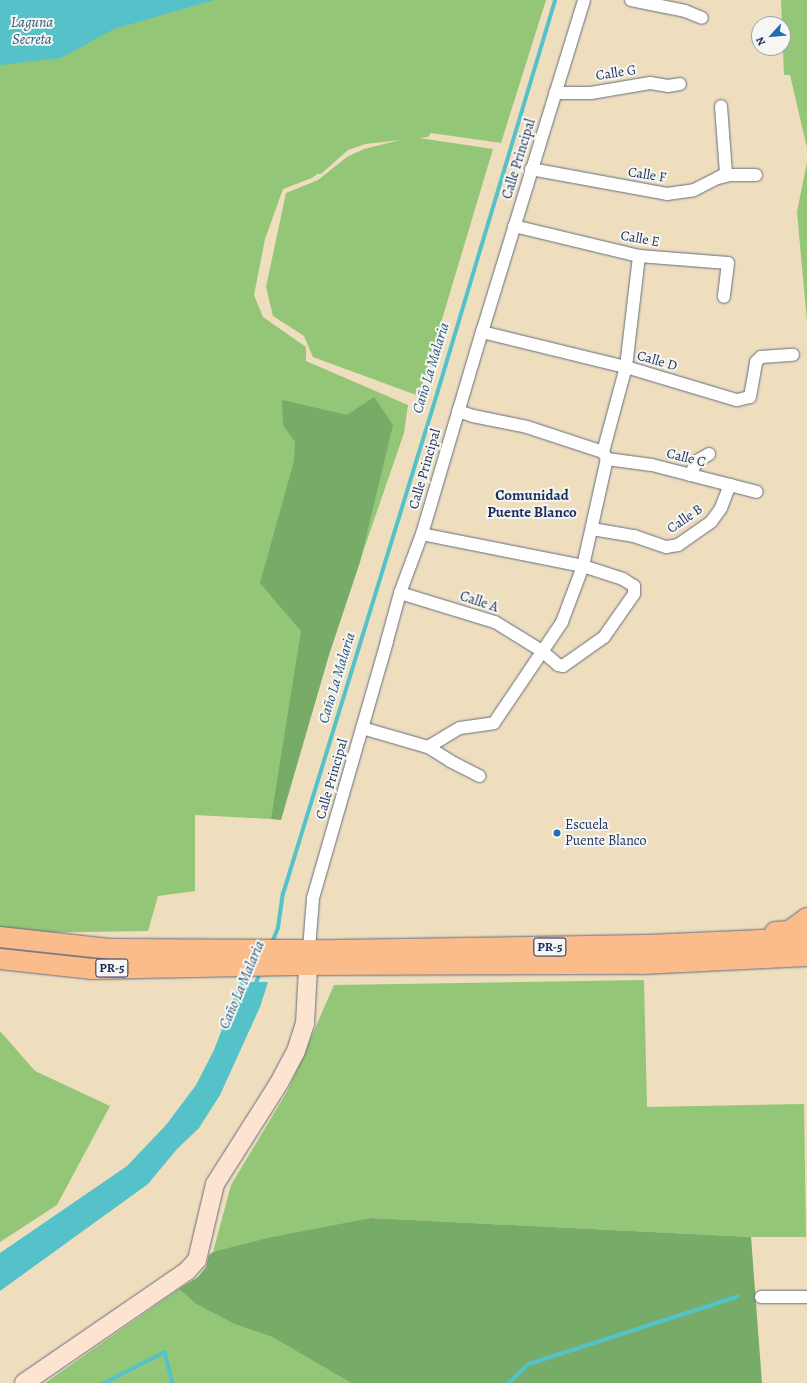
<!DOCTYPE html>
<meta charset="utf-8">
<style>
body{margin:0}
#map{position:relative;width:807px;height:1383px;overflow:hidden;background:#eedebe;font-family:Alegreya,serif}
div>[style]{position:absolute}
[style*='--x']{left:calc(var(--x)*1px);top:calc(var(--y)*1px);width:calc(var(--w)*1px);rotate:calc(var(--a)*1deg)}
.green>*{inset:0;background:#93c677}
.forest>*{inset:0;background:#76ab68}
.water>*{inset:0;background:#54c2c8}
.stream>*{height:3.5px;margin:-1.75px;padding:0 1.75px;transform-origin:1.75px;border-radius:1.75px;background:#54c2c8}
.roads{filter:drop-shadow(0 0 1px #656c80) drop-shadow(0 0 1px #656c80)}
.street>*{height:12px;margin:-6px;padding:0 6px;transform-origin:6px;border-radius:6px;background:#fff}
.secondary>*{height:18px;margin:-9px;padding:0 9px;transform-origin:9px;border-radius:9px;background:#fde4d0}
.primary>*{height:20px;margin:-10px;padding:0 10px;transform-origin:10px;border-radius:10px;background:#f9bc8a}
.dots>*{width:11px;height:11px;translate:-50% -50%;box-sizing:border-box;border:2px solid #f6f6f2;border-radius:50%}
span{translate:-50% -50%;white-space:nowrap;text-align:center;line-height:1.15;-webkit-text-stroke:4px #f6f6f2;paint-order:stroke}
.shield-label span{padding:1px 3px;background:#f6f6f2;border:1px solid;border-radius:3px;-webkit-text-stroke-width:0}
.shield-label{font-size:13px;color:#1b2f5e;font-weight:700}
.street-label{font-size:14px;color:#1b2f5e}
.poi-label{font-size:14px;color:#1b2f5e}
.left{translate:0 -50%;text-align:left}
.water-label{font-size:15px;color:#2c5b7e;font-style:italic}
.neighbourhood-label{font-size:15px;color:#1b2f5e;font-weight:700}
.north{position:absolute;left:751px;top:16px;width:40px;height:40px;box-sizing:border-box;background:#f6f6f2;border:1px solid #9ea6b7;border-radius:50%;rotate:243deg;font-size:11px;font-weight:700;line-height:16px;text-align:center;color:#1b2f5e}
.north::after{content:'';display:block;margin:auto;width:14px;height:18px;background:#1f6fb2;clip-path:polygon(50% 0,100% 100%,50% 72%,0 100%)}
</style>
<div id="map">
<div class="green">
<i style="clip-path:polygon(0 0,546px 0,501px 143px,431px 133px,428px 137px,419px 138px,493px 149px,419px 396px,313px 357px,304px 336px,273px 316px,266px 287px,286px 193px,318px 180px,347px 157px,364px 149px,400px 140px,366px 144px,348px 150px,321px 174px,317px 174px,312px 178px,283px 189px,265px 239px,254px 295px,263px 317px,306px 347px,306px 361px,408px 405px,404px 433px,271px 819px,195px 815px,195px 891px,158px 896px,148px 931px,20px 933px,0 929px)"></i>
<i style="clip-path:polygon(781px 0,807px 0,807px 148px,790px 75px,784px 75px)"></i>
<i style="clip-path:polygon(807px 162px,807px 321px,797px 212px)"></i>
<i style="clip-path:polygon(644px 980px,647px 1107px,804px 1104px,806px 1237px,751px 1237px,371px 1218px,213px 1252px,231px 1185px,288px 1090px,334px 985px)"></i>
<i style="clip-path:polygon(0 1031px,35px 1071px,110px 1106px,57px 1205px,0 1242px)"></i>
<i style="clip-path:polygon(179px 1289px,196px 1304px,234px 1324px,272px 1337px,351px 1383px,45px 1383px)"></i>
</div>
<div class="forest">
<i style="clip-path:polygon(374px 397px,393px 425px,360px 562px,329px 655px,281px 820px,271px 819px,301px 631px,260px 583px,294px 461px,295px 442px,283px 425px,282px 400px,347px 415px)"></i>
<i style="clip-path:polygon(371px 1218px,751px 1237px,762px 1383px,351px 1383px,272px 1337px,234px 1324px,196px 1304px,179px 1289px,198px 1277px,206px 1267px,209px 1255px,213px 1252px,268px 1238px)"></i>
</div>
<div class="water">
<i style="clip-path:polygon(0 0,214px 0,114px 29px,61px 58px,0 65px)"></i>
<i style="clip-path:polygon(240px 982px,268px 982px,260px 1007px,220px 1095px,199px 1128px,177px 1149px,148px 1184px,0 1291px,0 1253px,127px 1166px,166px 1125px,196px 1085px,214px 1050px)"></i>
</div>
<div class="stream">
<i style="--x:272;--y:943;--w:16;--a:-68"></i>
<i style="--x:278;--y:928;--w:34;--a:-82"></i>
<i style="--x:283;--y:894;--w:523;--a:-72.88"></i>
<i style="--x:437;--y:394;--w:411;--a:-73.3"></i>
<i style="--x:255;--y:986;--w:14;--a:-69"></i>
<i style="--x:104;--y:1383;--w:68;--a:-26.9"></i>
<i style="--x:165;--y:1352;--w:32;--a:76"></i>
<i style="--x:509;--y:1383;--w:28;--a:-44"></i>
<i style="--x:529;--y:1364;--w:219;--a:-17.9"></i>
</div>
<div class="roads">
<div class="street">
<i style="--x:631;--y:0;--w:55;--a:11.5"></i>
<i style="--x:685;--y:11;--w:18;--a:22"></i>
<i style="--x:555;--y:93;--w:36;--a:0"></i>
<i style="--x:591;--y:93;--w:60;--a:-9.6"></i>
<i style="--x:650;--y:83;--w:18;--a:9"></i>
<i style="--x:668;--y:86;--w:12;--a:-9"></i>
<i style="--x:531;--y:169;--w:138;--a:10.4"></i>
<i style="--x:667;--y:194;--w:27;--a:-8"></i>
<i style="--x:694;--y:190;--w:27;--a:-27"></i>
<i style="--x:718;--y:178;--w:12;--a:-14"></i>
<i style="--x:730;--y:175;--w:26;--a:0"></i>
<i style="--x:718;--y:178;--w:9;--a:-32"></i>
<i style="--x:726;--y:173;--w:67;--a:-94.3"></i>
<i style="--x:514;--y:226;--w:129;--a:13.5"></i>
<i style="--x:639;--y:256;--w:89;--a:4.5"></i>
<i style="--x:728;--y:263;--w:34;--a:97"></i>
<i style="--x:482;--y:332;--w:148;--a:13.7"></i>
<i style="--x:626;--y:367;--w:116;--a:16.6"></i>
<i style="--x:737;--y:400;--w:13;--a:-13"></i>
<i style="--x:750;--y:397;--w:36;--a:-80"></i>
<i style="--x:756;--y:362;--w:7;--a:-45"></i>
<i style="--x:761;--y:357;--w:32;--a:-4"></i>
<i style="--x:458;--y:411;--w:16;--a:18"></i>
<i style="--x:473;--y:416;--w:55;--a:11.5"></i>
<i style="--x:527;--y:427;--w:80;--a:18.2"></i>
<i style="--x:607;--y:459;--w:45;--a:7.6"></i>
<i style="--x:652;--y:465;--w:108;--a:14.4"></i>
<i style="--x:690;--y:475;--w:16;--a:-63"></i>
<i style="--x:697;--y:461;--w:14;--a:-30"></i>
<i style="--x:592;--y:529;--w:43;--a:9.5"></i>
<i style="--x:634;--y:536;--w:34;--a:19"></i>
<i style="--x:666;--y:547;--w:12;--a:-9"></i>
<i style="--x:678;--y:545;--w:40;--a:-34.9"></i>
<i style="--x:711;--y:522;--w:17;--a:-54"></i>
<i style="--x:721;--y:508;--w:25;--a:-69"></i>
<i style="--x:400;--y:593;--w:99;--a:17"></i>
<i style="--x:495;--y:622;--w:55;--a:31.7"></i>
<i style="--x:542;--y:651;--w:21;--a:41"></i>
<i style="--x:558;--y:665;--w:5;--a:11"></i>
<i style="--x:563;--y:666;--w:50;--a:-35.3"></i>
<i style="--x:604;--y:637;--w:52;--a:-55.1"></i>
<i style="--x:634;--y:594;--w:8;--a:-90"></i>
<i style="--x:634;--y:586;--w:13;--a:-148"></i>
<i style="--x:623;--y:579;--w:42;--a:-162"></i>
<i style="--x:583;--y:566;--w:164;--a:-168.8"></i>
<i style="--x:362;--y:728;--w:69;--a:16.1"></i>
<i style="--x:428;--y:747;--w:37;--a:-31"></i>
<i style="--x:460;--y:728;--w:34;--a:-8"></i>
<i style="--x:494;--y:723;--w:122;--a:-56"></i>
<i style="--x:562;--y:622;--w:60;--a:-69.4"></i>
<i style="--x:583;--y:566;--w:110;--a:-77.4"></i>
<i style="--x:607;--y:459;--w:8;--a:-120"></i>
<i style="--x:603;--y:452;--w:88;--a:-74.9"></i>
<i style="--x:626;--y:367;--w:112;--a:-83.3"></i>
<i style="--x:428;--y:747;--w:26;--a:32"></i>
<i style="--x:450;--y:761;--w:33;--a:27"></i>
<i style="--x:309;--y:949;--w:51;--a:-85.5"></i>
<i style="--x:313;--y:898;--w:267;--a:-73.9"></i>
<i style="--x:387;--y:641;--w:50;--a:-74.8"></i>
<i style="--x:400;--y:593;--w:63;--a:-69.6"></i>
<i style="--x:422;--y:534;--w:211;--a:-73.5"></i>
<i style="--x:482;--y:332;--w:347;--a:-72.9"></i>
<i style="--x:761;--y:1297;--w:46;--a:0"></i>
</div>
<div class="secondary">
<i style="--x:24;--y:1383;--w:198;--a:-34.5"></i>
<i style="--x:187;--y:1271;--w:15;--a:-48"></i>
<i style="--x:197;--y:1260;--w:78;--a:-76.7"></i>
<i style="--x:215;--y:1184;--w:120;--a:-57.6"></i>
<i style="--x:279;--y:1083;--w:36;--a:-62"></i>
<i style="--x:296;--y:1051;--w:28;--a:-72"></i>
<i style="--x:305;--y:1024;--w:74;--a:-86.9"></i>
</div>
<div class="primary">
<i style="--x:775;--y:932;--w:14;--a:-4"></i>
<i style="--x:789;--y:931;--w:22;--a:-36"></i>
<i style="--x:0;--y:937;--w:112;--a:6.2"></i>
<i style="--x:111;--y:949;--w:226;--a:0.3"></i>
<i style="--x:337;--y:950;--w:311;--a:-0.9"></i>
<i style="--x:648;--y:945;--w:159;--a:-2.5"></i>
<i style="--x:0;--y:959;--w:93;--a:6.2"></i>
<i style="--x:92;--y:969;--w:203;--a:-1.1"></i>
<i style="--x:295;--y:965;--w:347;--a:-0.2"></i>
<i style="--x:642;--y:964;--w:165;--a:-2.8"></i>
</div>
</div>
<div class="dots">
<i style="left:557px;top:833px;background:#1f6fb2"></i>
</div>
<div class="shield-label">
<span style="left:550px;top:947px">PR-5</span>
<span style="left:112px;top:968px">PR-5</span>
</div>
<div class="street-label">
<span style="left:616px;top:73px;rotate:-9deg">Calle G</span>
<span style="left:519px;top:159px;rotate:-73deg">Calle Principal</span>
<span style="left:647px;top:175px;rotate:9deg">Calle F</span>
<span style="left:640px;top:239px;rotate:10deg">Calle E</span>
<span style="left:657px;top:361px;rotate:16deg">Calle D</span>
<span style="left:686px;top:458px;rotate:14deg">Calle C</span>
<span style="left:425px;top:469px;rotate:-74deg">Calle Principal</span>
<span style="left:685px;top:519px;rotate:-35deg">Calle B</span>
<span style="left:479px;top:602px;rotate:18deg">Calle A</span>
<span style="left:332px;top:779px;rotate:-74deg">Calle Principal</span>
</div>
<div class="poi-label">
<span class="left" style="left:565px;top:833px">Escuela<br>Puente Blanco</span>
</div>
<div class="water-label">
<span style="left:32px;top:31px">Laguna<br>Secreta</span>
<span style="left:431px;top:368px;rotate:-73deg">Caño La Malaria</span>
<span style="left:337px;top:678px;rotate:-73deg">Caño La Malaria</span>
<span style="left:242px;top:985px;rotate:-67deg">Caño La Malaria</span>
</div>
<div class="neighbourhood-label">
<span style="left:532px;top:504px">Comunidad<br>Puente Blanco</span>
</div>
<div class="north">N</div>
</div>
